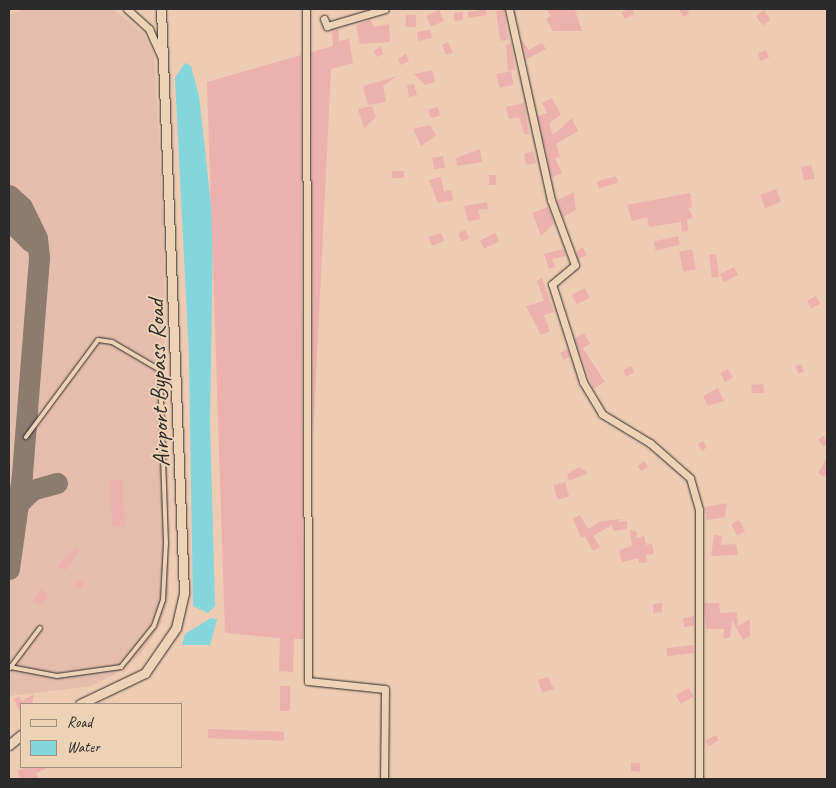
<!DOCTYPE html>
<style>
body{margin:0}
#map{position:relative;width:836px;height:788px;overflow:hidden;background:#eecbb3;font-family:Caveat,sans-serif}
div>[style]{position:absolute}
[style*='--x']{left:calc(var(--x)*1px);top:calc(var(--y)*1px);width:calc(var(--w)*1px);rotate:calc(var(--a)*1deg)}
.built>*{inset:0;background:#e5bdac}
.water>*{inset:0;background:#84d5dc}
.taxiway>*{height:21px;margin:-10.5px;padding:0 10.5px;transform-origin:10.5px;border-radius:10.5px;background:#8c7b6f}
.building>*{inset:0;background:#ecb1ad;transform-origin:0 0}
.roads{filter:drop-shadow(0 0 1px #2b2b2b) drop-shadow(0 0 1px #2b2b2b)}
.service>*{height:4px;margin:-2px;padding:0 2px;transform-origin:2px;border-radius:2px;background:#eed2b5}
.minor>*{height:7px;margin:-3.5px;padding:0 3.5px;transform-origin:3.5px;border-radius:3.5px;background:#eed2b5}
.tertiary>*{height:9px;margin:-4.5px;padding:0 4.5px;transform-origin:4.5px;border-radius:4.5px;background:#eed2b5}
span{translate:-50% -50%;white-space:nowrap;text-align:center;line-height:1.15;-webkit-text-stroke:4px #eed2b5;paint-order:stroke}
.street-label{font-size:24px;color:#2b2b2b}
.frame{position:absolute;inset:0;border:10px solid #2b2b2b;pointer-events:none}
.legend{position:absolute;left:20px;top:703px;width:162px;height:65px;box-sizing:border-box;background:#eed2b5;border:1px solid #a08f7e;margin:0;padding:6px 9px;list-style:none;font-size:15px;color:#2b2b2b}
.legend li{display:flex;align-items:center;gap:10px;height:25px}
.legend b{width:25px;border:1px solid #a08f7e}
</style>
<div id="map">
<div class="built">
<i style="clip-path:polygon(25px 9px,113px 9px,143px 33px,154px 54px,163px 218px,169px 598px,161px 624px,140px 655px,114px 675px,91px 686px,9px 696px,9px 15px)"></i>
</div>
<div class="water">
<i style="clip-path:polygon(185px 63px,191px 66px,199px 96px,213px 223px,210px 422px,215px 606px,208px 613px,193px 606px,189px 356px,175px 78px)"></i>
<i style="clip-path:polygon(211px 618px,217px 619px,210px 645px,182px 645px,185px 634px)"></i>
</div>
<div class="taxiway">
<i style="--x:9;--y:195;--w:18;--a:43"></i>
<i style="--x:22;--y:207;--w:34;--a:64"></i>
<i style="--x:37;--y:238;--w:20;--a:84"></i>
<i style="--x:39;--y:258;--w:218;--a:94.5"></i>
<i style="--x:22;--y:475;--w:95;--a:97.9"></i>
<i style="--x:9;--y:220;--w:31;--a:45"></i>
<i style="--x:15;--y:507;--w:24;--a:-45"></i>
<i style="--x:32;--y:490;--w:26;--a:-16"></i>
</div>
<div class="building">
<i style="left:486px;top:9px;width:6px;height:19px;rotate:81deg"></i>
<i style="clip-path:polygon(546px 9px,575px 10px,582px 31px,553px 31px,546px 19px,551px 16px)"></i>
<i style="clip-path:polygon(632px 9px,634px 14px,625px 19px,621px 12px)"></i>
<i style="clip-path:polygon(679px 9px,687px 9px,689px 14px,683px 17px)"></i>
<i style="left:439px;top:10px;width:12px;height:14px;rotate:66deg"></i>
<i style="left:504px;top:10px;width:30px;height:8px;rotate:82deg"></i>
<i style="left:764px;top:10px;width:12px;height:10px;rotate:55deg"></i>
<i style="clip-path:polygon(463px 12px,463px 20px,454px 21px,454px 13px)"></i>
<i style="left:416px;top:15px;width:12px;height:10px;rotate:90deg"></i>
<i style="clip-path:polygon(370px 19px,374px 27px,389px 24px,390px 42px,360px 44px,356px 26px)"></i>
<i style="clip-path:polygon(338px 28px,339px 41px,349px 39px,353px 63px,331px 69px,313px 439px,311px 52px,333px 46px,332px 30px)"></i>
<i style="clip-path:polygon(430px 30px,432px 38px,418px 41px,417px 32px)"></i>
<i style="clip-path:polygon(521px 39px,529px 50px,542px 43px,546px 49px,527px 59px)"></i>
<i style="clip-path:polygon(448px 42px,453px 53px,446px 55px,442px 45px)"></i>
<i style="clip-path:polygon(511px 43px,515px 70px,508px 71px,506px 45px)"></i>
<i style="clip-path:polygon(381px 46px,383px 54px,377px 57px,373px 51px)"></i>
<i style="left:766px;top:50px;width:8px;height:9px;rotate:67deg"></i>
<i style="clip-path:polygon(406px 54px,409px 61px,401px 65px,398px 59px)"></i>
<i style="clip-path:polygon(301px 55px,303px 639px,294px 639px,293px 672px,279px 671px,280px 638px,225px 633px,207px 82px)"></i>
<i style="clip-path:polygon(432px 70px,435px 82px,425px 85px,414px 74px)"></i>
<i style="left:511px;top:71px;width:14px;height:15px;rotate:78deg"></i>
<i style="clip-path:polygon(397px 76px,383px 86px,386px 102px,368px 105px,363px 86px)"></i>
<i style="clip-path:polygon(414px 84px,417px 95px,409px 97px,407px 85px)"></i>
<i style="clip-path:polygon(552px 98px,561px 115px,549px 123px,553px 135px,572px 118px,578px 131px,556px 144px,560px 157px,555px 158px,562px 173px,552px 178px,538px 116px,547px 113px,542px 103px)"></i>
<i style="clip-path:polygon(524px 103px,529px 134px,525px 135px,519px 117px,509px 119px,506px 107px)"></i>
<i style="clip-path:polygon(372px 106px,376px 117px,364px 128px,358px 109px)"></i>
<i style="left:438px;top:107px;width:9px;height:10px;rotate:77deg"></i>
<i style="clip-path:polygon(430px 125px,436px 135px,421px 146px,413px 129px)"></i>
<i style="clip-path:polygon(480px 149px,482px 162px,457px 166px,456px 158px)"></i>
<i style="clip-path:polygon(533px 151px,536px 163px,526px 165px,524px 154px)"></i>
<i style="left:443px;top:156px;width:12px;height:11px;rotate:81deg"></i>
<i style="clip-path:polygon(811px 165px,815px 179px,804px 180px,801px 167px)"></i>
<i style="left:404px;top:171px;width:7px;height:12px;rotate:90deg"></i>
<i style="left:489px;top:175px;width:7px;height:10px"></i>
<i style="left:616px;top:176px;width:7px;height:20px;rotate:74deg"></i>
<i style="clip-path:polygon(441px 177px,444px 192px,451px 190px,453px 200px,438px 203px,429px 180px)"></i>
<i style="left:776px;top:189px;width:14px;height:17px;rotate:69deg"></i>
<i style="clip-path:polygon(574px 192px,576px 210px,563px 217px,557px 200px)"></i>
<i style="clip-path:polygon(690px 193px,692px 207px,688px 208px,693px 217px,687px 220px,688px 231px,682px 232px,681px 222px,649px 227px,647px 217px,632px 221px,627px 205px)"></i>
<i style="clip-path:polygon(487px 202px,488px 209px,478px 210px,480px 219px,468px 221px,464px 206px)"></i>
<i style="clip-path:polygon(548px 207px,554px 224px,541px 236px,532px 213px)"></i>
<i style="left:465px;top:230px;width:9px;height:8px;rotate:63deg"></i>
<i style="clip-path:polygon(441px 233px,444px 241px,432px 246px,428px 237px)"></i>
<i style="left:495px;top:233px;width:9px;height:17px;rotate:63deg"></i>
<i style="left:678px;top:236px;width:9px;height:25px;rotate:77deg"></i>
<i style="clip-path:polygon(583px 247px,587px 255px,578px 259px,576px 252px)"></i>
<i style="clip-path:polygon(563px 249px,566px 256px,552px 259px,555px 267px,549px 269px,544px 254px)"></i>
<i style="left:692px;top:249px;width:21px;height:13px;rotate:79deg"></i>
<i style="left:716px;top:254px;width:23px;height:7px;rotate:83deg"></i>
<i style="left:734px;top:267px;width:9px;height:16px;rotate:63deg"></i>
<i style="clip-path:polygon(542px 278px,554px 312px,544px 315px,550px 331px,541px 335px,526px 306px,544px 301px,537px 281px)"></i>
<i style="left:585px;top:288px;width:11px;height:15px;rotate:63deg"></i>
<i style="left:816px;top:296px;width:9px;height:10px;rotate:63deg"></i>
<i style="clip-path:polygon(584px 333px,590px 344px,583px 348px,605px 382px,593px 389px,575px 338px)"></i>
<i style="clip-path:polygon(567px 349px,570px 357px,564px 360px,560px 353px)"></i>
<i style="left:801px;top:364px;width:8px;height:6px;rotate:67deg"></i>
<i style="left:631px;top:366px;width:7px;height:9px;rotate:63deg"></i>
<i style="left:728px;top:369px;width:10px;height:9px;rotate:61deg"></i>
<i style="clip-path:polygon(763px 384px,764px 393px,752px 393px,751px 385px)"></i>
<i style="clip-path:polygon(718px 388px,724px 401px,708px 406px,703px 396px)"></i>
<i style="clip-path:polygon(824px 436px,827px 444px,823px 447px,818px 439px)"></i>
<i style="clip-path:polygon(703px 441px,707px 447px,702px 451px,698px 444px)"></i>
<i style="clip-path:polygon(827px 457px,827px 472px,824px 477px,818px 473px)"></i>
<i style="clip-path:polygon(644px 461px,648px 467px,641px 471px,638px 466px)"></i>
<i style="clip-path:polygon(579px 467px,588px 473px,569px 481px,567px 474px)"></i>
<i style="clip-path:polygon(110px 479px,122px 480px,125px 527px,112px 526px)"></i>
<i style="left:565px;top:482px;width:15px;height:12px;rotate:74deg"></i>
<i style="clip-path:polygon(727px 503px,725px 517px,707px 520px,705px 507px)"></i>
<i style="clip-path:polygon(580px 515px,588px 529px,601px 521px,622px 519px,617px 522px,627px 521px,627px 529px,613px 531px,612px 525px,593px 536px,600px 547px,593px 551px,585px 536px,581px 538px,573px 519px)"></i>
<i style="left:739px;top:520px;width:13px;height:9px;rotate:61deg"></i>
<i style="clip-path:polygon(630px 530px,637px 532px,636px 538px,644px 536px,646px 545px,652px 544px,654px 554px,646px 555px,647px 562px,639px 563px,638px 558px,622px 562px,619px 550px,632px 546px)"></i>
<i style="clip-path:polygon(714px 535px,722px 536px,721px 545px,736px 544px,738px 555px,711px 556px)"></i>
<i style="clip-path:polygon(75px 548px,79px 551px,65px 571px,57px 566px)"></i>
<i style="clip-path:polygon(78px 580px,84px 582px,81px 590px,75px 587px)"></i>
<i style="clip-path:polygon(40px 589px,49px 594px,41px 606px,33px 602px)"></i>
<i style="clip-path:polygon(662px 603px,662px 612px,653px 613px,653px 604px)"></i>
<i style="clip-path:polygon(704px 603px,719px 603px,720px 613px,737px 612px,738px 626px,750px 619px,750px 636px,743px 640px,732px 620px,730px 638px,723px 638px,724px 629px,706px 629px)"></i>
<i style="clip-path:polygon(694px 616px,694px 626px,684px 627px,683px 618px)"></i>
<i style="left:693px;top:645px;width:8px;height:27px;rotate:83deg"></i>
<i style="clip-path:polygon(548px 677px,554px 689px,542px 693px,538px 680px)"></i>
<i style="left:280px;top:686px;width:10px;height:25px"></i>
<i style="left:689px;top:688px;width:10px;height:15px;rotate:61deg"></i>
<i style="clip-path:polygon(34px 694px,32px 704px,21px 704px,21px 713px,13px 699px,19px 696px,22px 701px)"></i>
<i style="left:208px;top:729px;width:76px;height:9px;rotate:2deg"></i>
<i style="clip-path:polygon(716px 735px,719px 740px,709px 746px,705px 741px)"></i>
<i style="clip-path:polygon(631px 762px,640px 763px,640px 772px,631px 771px)"></i>
<i style="clip-path:polygon(27px 767px,50px 767px,36px 773px,39px 779px,21px 779px,17px 771px)"></i>
</div>
<div class="roads">
<div class="service">
<i style="--x:10;--y:667;--w:48;--a:10.8"></i>
<i style="--x:57;--y:676;--w:65;--a:-8"></i>
<i style="--x:121;--y:667;--w:53;--a:-51.2"></i>
<i style="--x:154;--y:626;--w:28;--a:-71"></i>
<i style="--x:163;--y:600;--w:57;--a:-87"></i>
<i style="--x:166;--y:543;--w:173;--a:-92"></i>
<i style="--x:160;--y:370;--w:56;--a:-149.7"></i>
<i style="--x:112;--y:342;--w:14;--a:-172"></i>
<i style="--x:98;--y:340;--w:121;--a:126.6"></i>
<i style="--x:10;--y:668;--w:50;--a:-53.1"></i>
</div>
<div class="minor">
<i style="--x:127;--y:9;--w:30;--a:42"></i>
<i style="--x:149;--y:29;--w:30;--a:66"></i>
<i style="--x:306;--y:9;--w:672;--a:89.83"></i>
<i style="--x:308;--y:681;--w:77;--a:5.9"></i>
<i style="--x:385;--y:689;--w:90;--a:90.6"></i>
<i style="--x:509;--y:9;--w:196;--a:77.6"></i>
<i style="--x:551;--y:200;--w:69;--a:69.7"></i>
<i style="--x:575;--y:265;--w:30;--a:140"></i>
<i style="--x:552;--y:284;--w:103;--a:72.4"></i>
<i style="--x:583;--y:382;--w:37;--a:59"></i>
<i style="--x:602;--y:414;--w:56;--a:31.1"></i>
<i style="--x:650;--y:443;--w:53;--a:41.2"></i>
<i style="--x:690;--y:478;--w:33;--a:74"></i>
<i style="--x:699;--y:510;--w:269;--a:90"></i>
<i style="--x:324;--y:19;--w:8;--a:67"></i>
<i style="--x:327;--y:26;--w:60;--a:-16.3"></i>
</div>
<div class="tertiary">
<i style="--x:80;--y:704;--w:72;--a:-25.5"></i>
<i style="--x:145;--y:673;--w:55;--a:-55.4"></i>
<i style="--x:176;--y:628;--w:37;--a:-77"></i>
<i style="--x:184;--y:592;--w:583;--a:-92.26"></i>
<i style="--x:9;--y:745;--w:16;--a:-40"></i>
</div>
</div>
<div class="street-label">
<span style="left:159px;top:383px;rotate:-92deg">Airport Bypass Road</span>
</div>
<div class="frame"></div>
<ul class="legend">
<li><b style="height:6px;background:#eed2b5"></b>Road</li>
<li><b style="height:14px;background:#84d5dc"></b>Water</li>
</ul>
</div>
